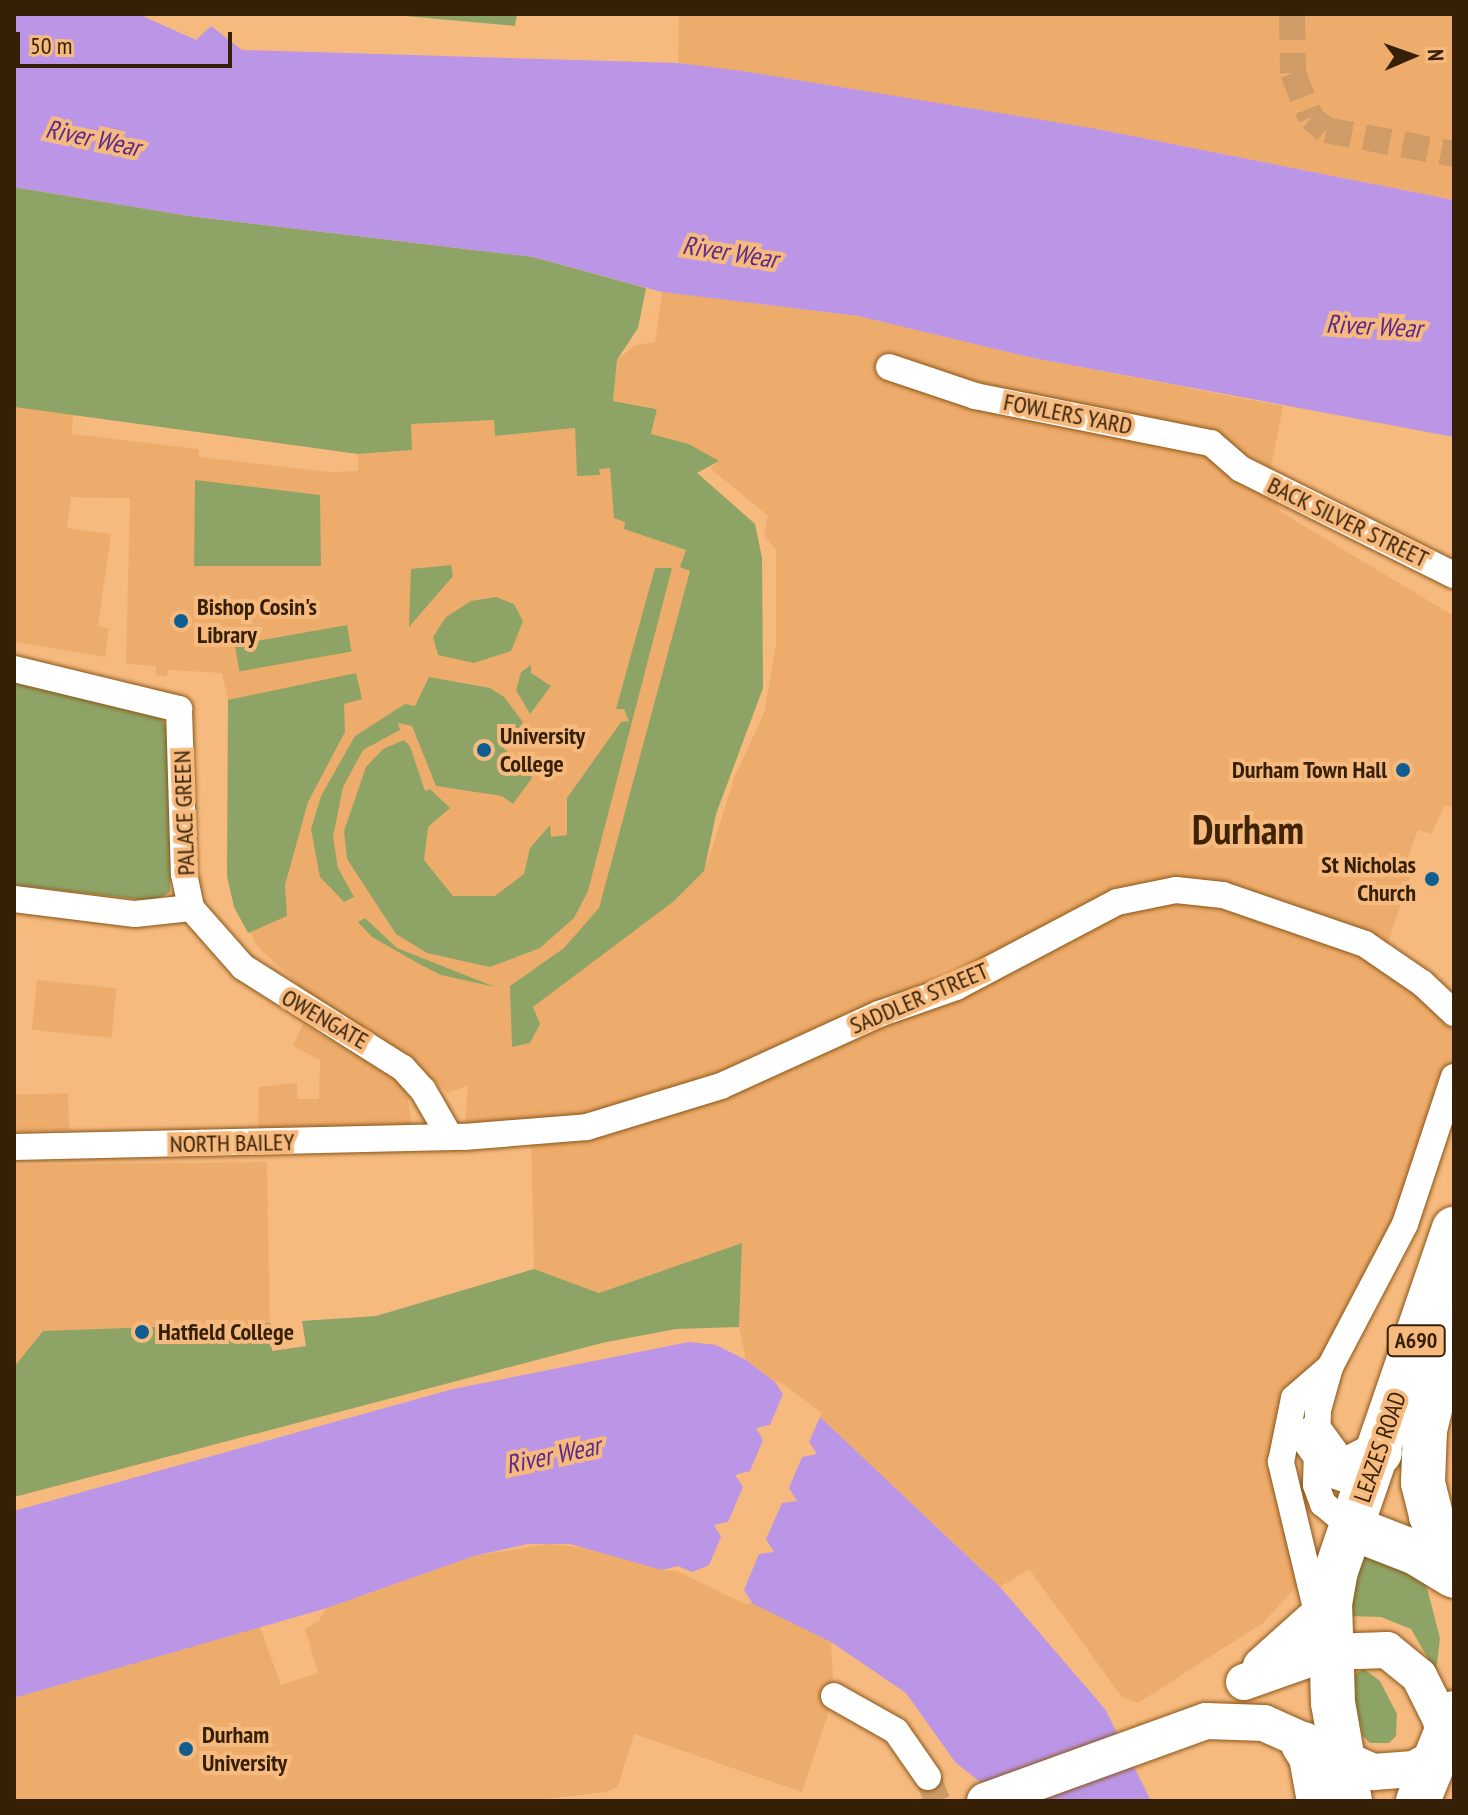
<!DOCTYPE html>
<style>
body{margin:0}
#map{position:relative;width:1468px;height:1815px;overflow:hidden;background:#f6ba7f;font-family:"PT Sans Narrow",sans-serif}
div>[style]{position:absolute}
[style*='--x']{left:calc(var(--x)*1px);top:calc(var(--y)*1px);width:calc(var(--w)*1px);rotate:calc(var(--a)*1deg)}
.built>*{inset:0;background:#eeac6c;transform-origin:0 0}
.green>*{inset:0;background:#8ea466;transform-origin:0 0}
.water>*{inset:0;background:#bb96e7}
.pier>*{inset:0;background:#f6ba7f}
.street-tunnel>*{height:26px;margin-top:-13px;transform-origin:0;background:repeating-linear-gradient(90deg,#cf9b67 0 26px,transparent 0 39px)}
.roads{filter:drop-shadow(0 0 2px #8a5516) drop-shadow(0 0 2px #8a5516)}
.street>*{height:26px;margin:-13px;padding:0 13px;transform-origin:13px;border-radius:13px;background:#fff}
.secondary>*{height:36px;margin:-18px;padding:0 18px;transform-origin:18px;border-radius:18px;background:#fff}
.highway>*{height:44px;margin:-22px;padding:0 22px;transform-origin:22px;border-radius:22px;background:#fff}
.dots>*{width:22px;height:22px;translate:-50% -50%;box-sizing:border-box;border:4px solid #f6ba7f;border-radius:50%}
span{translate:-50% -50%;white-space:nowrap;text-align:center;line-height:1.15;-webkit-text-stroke:8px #f6ba7f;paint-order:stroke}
.shield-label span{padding:2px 6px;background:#f6ba7f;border:2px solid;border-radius:6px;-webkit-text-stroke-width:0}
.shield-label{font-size:22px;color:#351f06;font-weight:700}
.street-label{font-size:24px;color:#351f06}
.poi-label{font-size:24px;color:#351f06;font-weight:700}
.left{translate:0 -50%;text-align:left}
.right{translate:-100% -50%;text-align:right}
.water-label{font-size:26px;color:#5c2b89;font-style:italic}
.town-label{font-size:40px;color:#3f2303;font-weight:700}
.frame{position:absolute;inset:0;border:16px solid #351f06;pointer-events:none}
.north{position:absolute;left:1372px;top:16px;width:80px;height:80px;-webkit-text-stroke:6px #f6ba7f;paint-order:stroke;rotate:88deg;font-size:22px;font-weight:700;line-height:32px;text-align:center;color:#351f06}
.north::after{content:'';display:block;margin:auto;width:28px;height:36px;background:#351f06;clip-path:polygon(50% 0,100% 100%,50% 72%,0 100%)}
.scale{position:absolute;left:16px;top:32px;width:216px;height:36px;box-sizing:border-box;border:4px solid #351f06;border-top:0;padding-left:10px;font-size:24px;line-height:28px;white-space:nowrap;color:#351f06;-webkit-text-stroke:6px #f6ba7f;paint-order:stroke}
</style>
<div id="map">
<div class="built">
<i style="clip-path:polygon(679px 14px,1454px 14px,1454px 200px,1097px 129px,678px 63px)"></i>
<i style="clip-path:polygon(662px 292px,858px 316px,1033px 358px,1283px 406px,1268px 483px,1281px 512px,1454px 616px,1454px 808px,1445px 805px,1431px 834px,1418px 830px,1407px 860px,1415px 863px,1384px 954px,1454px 1013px,1454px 1077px,1405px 1224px,1286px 1430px,1305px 1577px,1263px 1623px,1138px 1703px,1122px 1697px,1029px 1569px,1000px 1587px,818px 1415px,746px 1360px,739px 1327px,742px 1243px,599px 1293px,534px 1269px,531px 1132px,464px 1137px,468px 1085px,448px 1093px,406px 1056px,307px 993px,257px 946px,229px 887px,229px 704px,222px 673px,168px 670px,167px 676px,156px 675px,156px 666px,126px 664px,130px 498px,71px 497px,67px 528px,111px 534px,98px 626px,109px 628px,105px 657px,14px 642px,14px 407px,73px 415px,72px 434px,199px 449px,199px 457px,329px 472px,358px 471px,358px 454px,412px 450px,410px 424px,494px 420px,495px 436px,576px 428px,599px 474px,599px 468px,610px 468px,611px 474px,699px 474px,755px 524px,762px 558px,763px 688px,716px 814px,705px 870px,735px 776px,764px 713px,776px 645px,776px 549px,764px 536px,768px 516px,710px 468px,719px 461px,689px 444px,651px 434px,657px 408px,613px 401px,617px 360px,635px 345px,655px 342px)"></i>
<i style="left:37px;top:980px;width:80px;height:50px;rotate:6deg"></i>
<i style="clip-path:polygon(303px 1024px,405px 1084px,413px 1129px,258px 1129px,259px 1087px,297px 1083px,297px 1099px,319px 1099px,320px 1060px,293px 1046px)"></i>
<i style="left:68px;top:1093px;width:37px;height:53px;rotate:88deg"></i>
<i style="clip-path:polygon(267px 1162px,270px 1340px,285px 1426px,14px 1497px,14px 1165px)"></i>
<i style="clip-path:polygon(549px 1544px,605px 1550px,662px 1570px,678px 1566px,831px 1642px,834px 1696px,802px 1792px,634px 1734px,618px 1786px,606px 1792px,528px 1801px,14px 1801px,14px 1698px,260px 1627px,281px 1685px,318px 1673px,305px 1629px,318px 1622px,327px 1608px,474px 1556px)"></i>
</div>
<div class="green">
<i style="clip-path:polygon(383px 14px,517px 14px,515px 26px)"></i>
<i style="clip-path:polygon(14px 187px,189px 216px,533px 257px,646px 288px,638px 328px,617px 360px,613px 401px,657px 409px,651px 434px,689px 444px,719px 461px,697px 473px,755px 524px,762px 558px,763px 688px,716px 814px,704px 871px,674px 901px,533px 1007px,540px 1024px,530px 1043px,512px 1047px,510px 986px,564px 948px,599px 908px,690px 571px,680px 567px,686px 550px,624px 529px,625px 522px,614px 518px,610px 468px,599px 469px,600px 475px,577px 476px,575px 428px,495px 436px,494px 420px,411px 424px,412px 450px,358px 454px,14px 407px)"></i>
<i style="clip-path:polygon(195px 480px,320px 495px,321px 566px,194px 566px)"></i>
<i style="clip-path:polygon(451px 565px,453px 576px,409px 627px,411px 569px)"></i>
<i style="clip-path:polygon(655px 568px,672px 568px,588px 891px,574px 918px,540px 948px,490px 967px,427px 953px,396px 934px,347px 859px,344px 831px,366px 767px,383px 749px,404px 740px,410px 746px,425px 791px,430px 789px,450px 808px,428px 827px,424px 860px,453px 896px,495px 896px,524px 874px,530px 848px,550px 825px,551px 837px,567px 835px,567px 798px,621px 722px,629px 721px,624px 709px,616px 709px)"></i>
<i style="clip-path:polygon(496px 597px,514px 604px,523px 621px,511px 651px,474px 663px,438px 655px,433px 637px,446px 617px,471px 601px)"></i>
<i style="left:347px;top:625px;width:27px;height:114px;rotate:80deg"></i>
<i style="clip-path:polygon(531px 665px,531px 673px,551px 686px,530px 714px,516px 690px,521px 672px)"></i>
<i style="clip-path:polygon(356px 673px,362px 699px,344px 704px,345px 732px,308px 802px,285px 885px,287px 916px,248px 933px,234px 907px,227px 876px,228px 700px)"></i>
<i style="clip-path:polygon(429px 677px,490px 688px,504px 697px,523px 722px,504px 749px,530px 768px,532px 778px,513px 804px,502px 796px,436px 786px,412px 726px,398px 723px,400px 730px,363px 750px,343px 787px,333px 837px,338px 868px,354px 897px,344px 902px,320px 877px,311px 829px,321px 796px,355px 736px,405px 704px,415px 706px)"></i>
<i style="clip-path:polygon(14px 683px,159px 715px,171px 733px,170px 892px,154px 901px,14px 885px)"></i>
<i style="clip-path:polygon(365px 918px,397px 948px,495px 987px,441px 975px,421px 965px,372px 937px,358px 922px)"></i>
<i style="clip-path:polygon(742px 1243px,739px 1327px,676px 1329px,602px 1343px,14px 1497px,14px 1367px,43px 1331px,271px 1323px,272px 1351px,306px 1346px,302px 1321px,376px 1316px,534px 1269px,599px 1293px)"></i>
<i style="clip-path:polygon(1359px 1548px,1420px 1576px,1427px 1588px,1440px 1638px,1436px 1672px,1411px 1629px,1381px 1617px,1351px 1616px)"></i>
<i style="clip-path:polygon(1364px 1669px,1380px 1681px,1397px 1714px,1396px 1736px,1389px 1743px,1370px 1743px,1363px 1736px,1351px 1684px,1352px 1676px)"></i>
</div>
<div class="water">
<i style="clip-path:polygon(14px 14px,138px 14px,196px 40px,211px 26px,242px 50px,678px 63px,742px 71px,1097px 129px,1454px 200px,1454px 437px,1033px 358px,858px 316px,662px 292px,533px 257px,189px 216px,14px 187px)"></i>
<i style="clip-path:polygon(689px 1342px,716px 1345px,746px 1360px,818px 1415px,1000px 1587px,1105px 1709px,1151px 1801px,1004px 1801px,955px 1762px,906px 1693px,831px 1642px,678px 1567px,662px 1570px,570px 1544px,528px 1544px,474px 1556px,327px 1608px,14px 1698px,14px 1511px,453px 1389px)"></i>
</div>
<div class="pier">
<i style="clip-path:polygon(779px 1381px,822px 1413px,809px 1442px,817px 1454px,802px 1457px,789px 1488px,797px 1501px,782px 1503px,766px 1539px,774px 1552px,759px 1554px,744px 1590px,752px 1603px,745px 1604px,677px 1571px,662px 1570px,678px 1566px,692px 1572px,709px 1565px,721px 1537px,714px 1525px,728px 1522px,743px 1487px,735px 1475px,750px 1471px,763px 1440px,756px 1428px,770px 1425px,783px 1394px,775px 1382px)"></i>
</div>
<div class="street-tunnel">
<i style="--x:1292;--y:14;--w:59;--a:89"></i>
<i style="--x:1293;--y:73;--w:48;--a:68.2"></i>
<i style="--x:1311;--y:118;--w:19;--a:39"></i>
<i style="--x:1326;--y:130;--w:130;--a:10.6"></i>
<i style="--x:928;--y:1777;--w:26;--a:69"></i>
</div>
<div class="roads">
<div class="street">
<i style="--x:889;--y:367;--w:91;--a:18.6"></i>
<i style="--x:975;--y:396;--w:241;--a:11.3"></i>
<i style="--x:1211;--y:443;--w:40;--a:41"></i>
<i style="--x:1241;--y:469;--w:238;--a:26.5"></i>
<i style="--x:14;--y:669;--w:170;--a:13.6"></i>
<i style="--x:179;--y:709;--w:165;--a:88.3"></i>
<i style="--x:184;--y:874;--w:35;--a:78"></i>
<i style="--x:14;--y:899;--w:122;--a:7.1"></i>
<i style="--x:135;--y:914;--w:56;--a:-6.1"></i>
<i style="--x:191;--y:908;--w:79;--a:48.6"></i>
<i style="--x:243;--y:967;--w:189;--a:32.3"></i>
<i style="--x:403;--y:1068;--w:30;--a:48"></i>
<i style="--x:423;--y:1090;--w:54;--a:60.1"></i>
<i style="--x:14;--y:1147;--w:450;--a:-1.3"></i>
<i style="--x:464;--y:1137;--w:123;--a:-4.6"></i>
<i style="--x:587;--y:1127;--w:140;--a:-17"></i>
<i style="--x:721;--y:1086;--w:174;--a:-24.5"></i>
<i style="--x:879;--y:1014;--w:82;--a:-19.3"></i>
<i style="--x:956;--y:987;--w:182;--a:-27.8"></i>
<i style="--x:1117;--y:902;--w:60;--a:-11.5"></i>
<i style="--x:1176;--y:890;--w:47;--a:6.1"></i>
<i style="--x:1223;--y:895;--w:150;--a:19"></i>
<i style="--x:1365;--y:944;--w:69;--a:34.4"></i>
<i style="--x:1422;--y:983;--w:44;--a:43.2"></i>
<i style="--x:1352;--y:1528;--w:38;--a:-140"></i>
<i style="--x:1323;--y:1504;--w:20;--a:-110"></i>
<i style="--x:1316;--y:1485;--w:75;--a:-88.5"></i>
<i style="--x:1318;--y:1410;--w:45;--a:-74.4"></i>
<i style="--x:1330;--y:1367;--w:161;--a:-62.3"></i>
<i style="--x:1405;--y:1224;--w:155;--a:-71.6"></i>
<i style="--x:1320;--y:1625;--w:168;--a:-103.5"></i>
<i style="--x:1281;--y:1462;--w:65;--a:-78.5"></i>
<i style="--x:1294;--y:1398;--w:48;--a:-40.7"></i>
<i style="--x:834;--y:1696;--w:71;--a:29.4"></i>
<i style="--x:896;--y:1731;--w:56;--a:55.2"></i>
</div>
<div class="secondary">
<i style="--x:1261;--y:1666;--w:93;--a:-41.9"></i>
<i style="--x:1244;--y:1682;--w:90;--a:-19.4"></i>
<i style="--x:1329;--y:1652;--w:58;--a:-2"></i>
<i style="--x:1387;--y:1650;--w:41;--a:39.1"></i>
<i style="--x:1419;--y:1676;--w:49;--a:63.4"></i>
<i style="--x:1441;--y:1720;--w:22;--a:82"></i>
<i style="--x:985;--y:1801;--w:235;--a:-19.9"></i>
<i style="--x:1206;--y:1721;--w:58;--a:2"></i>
<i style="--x:1264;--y:1723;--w:120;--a:24.2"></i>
<i style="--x:1373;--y:1772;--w:41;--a:-4.2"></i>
<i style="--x:1414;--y:1769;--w:29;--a:-29"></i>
</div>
<div class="highway">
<i style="--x:1454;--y:1311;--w:122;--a:103.7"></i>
<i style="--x:1425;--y:1430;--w:53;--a:92.2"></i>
<i style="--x:1423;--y:1483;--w:34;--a:76"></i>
<i style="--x:1431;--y:1516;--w:55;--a:65.3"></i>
<i style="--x:1314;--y:1438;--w:34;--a:54"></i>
<i style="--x:1334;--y:1466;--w:13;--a:18"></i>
<i style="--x:1346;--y:1470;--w:38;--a:-27"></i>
<i style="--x:1352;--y:1528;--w:69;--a:21.3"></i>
<i style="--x:1416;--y:1553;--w:44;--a:31.2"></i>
<i style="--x:1303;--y:1744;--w:15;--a:58"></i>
<i style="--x:1311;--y:1757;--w:45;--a:79.7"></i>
<i style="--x:1350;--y:1801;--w:99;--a:-99.8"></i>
<i style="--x:1333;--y:1703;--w:99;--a:-91.7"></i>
<i style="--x:1330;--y:1604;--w:34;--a:-80"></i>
<i style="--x:1336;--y:1571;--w:362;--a:-71"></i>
<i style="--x:1418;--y:1801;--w:95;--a:-67.8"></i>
</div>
</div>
<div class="dots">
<i style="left:181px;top:621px;background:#105d90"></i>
<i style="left:484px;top:750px;background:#105d90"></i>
<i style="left:1403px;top:770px;background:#105d90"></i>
<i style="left:1432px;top:879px;background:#105d90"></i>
<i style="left:142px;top:1332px;background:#105d90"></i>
<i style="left:186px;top:1749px;background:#105d90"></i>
</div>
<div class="shield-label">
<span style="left:1416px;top:1341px">A690</span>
</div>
<div class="street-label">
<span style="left:1068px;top:414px;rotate:11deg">FOWLERS YARD</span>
<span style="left:1348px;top:522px;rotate:26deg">BACK SILVER STREET</span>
<span style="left:184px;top:813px;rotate:-92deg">PALACE GREEN</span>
<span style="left:919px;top:998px;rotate:-23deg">SADDLER STREET</span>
<span style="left:325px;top:1019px;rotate:30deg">OWENGATE</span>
<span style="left:232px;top:1143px;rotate:-1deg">NORTH BAILEY</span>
<span style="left:1380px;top:1447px;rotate:-71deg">LEAZES ROAD</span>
</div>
<div class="poi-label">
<span class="left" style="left:197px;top:621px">Bishop Cosin's<br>Library</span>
<span class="left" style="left:500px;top:750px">University<br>College</span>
<span class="right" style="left:1387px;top:770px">Durham Town Hall</span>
<span class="right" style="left:1416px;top:879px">St Nicholas<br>Church</span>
<span class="left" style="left:158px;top:1332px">Hatfield College</span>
<span class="left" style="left:202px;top:1749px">Durham<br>University</span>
</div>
<div class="water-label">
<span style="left:93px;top:138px;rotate:12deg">River Wear</span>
<span style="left:730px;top:252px;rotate:9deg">River Wear</span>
<span style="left:1374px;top:326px;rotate:3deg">River Wear</span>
<span style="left:553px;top:1455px;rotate:-12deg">River Wear</span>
</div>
<div class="town-label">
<span style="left:1248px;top:829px">Durham</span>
</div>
<div class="frame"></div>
<div class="north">N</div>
<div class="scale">50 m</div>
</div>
